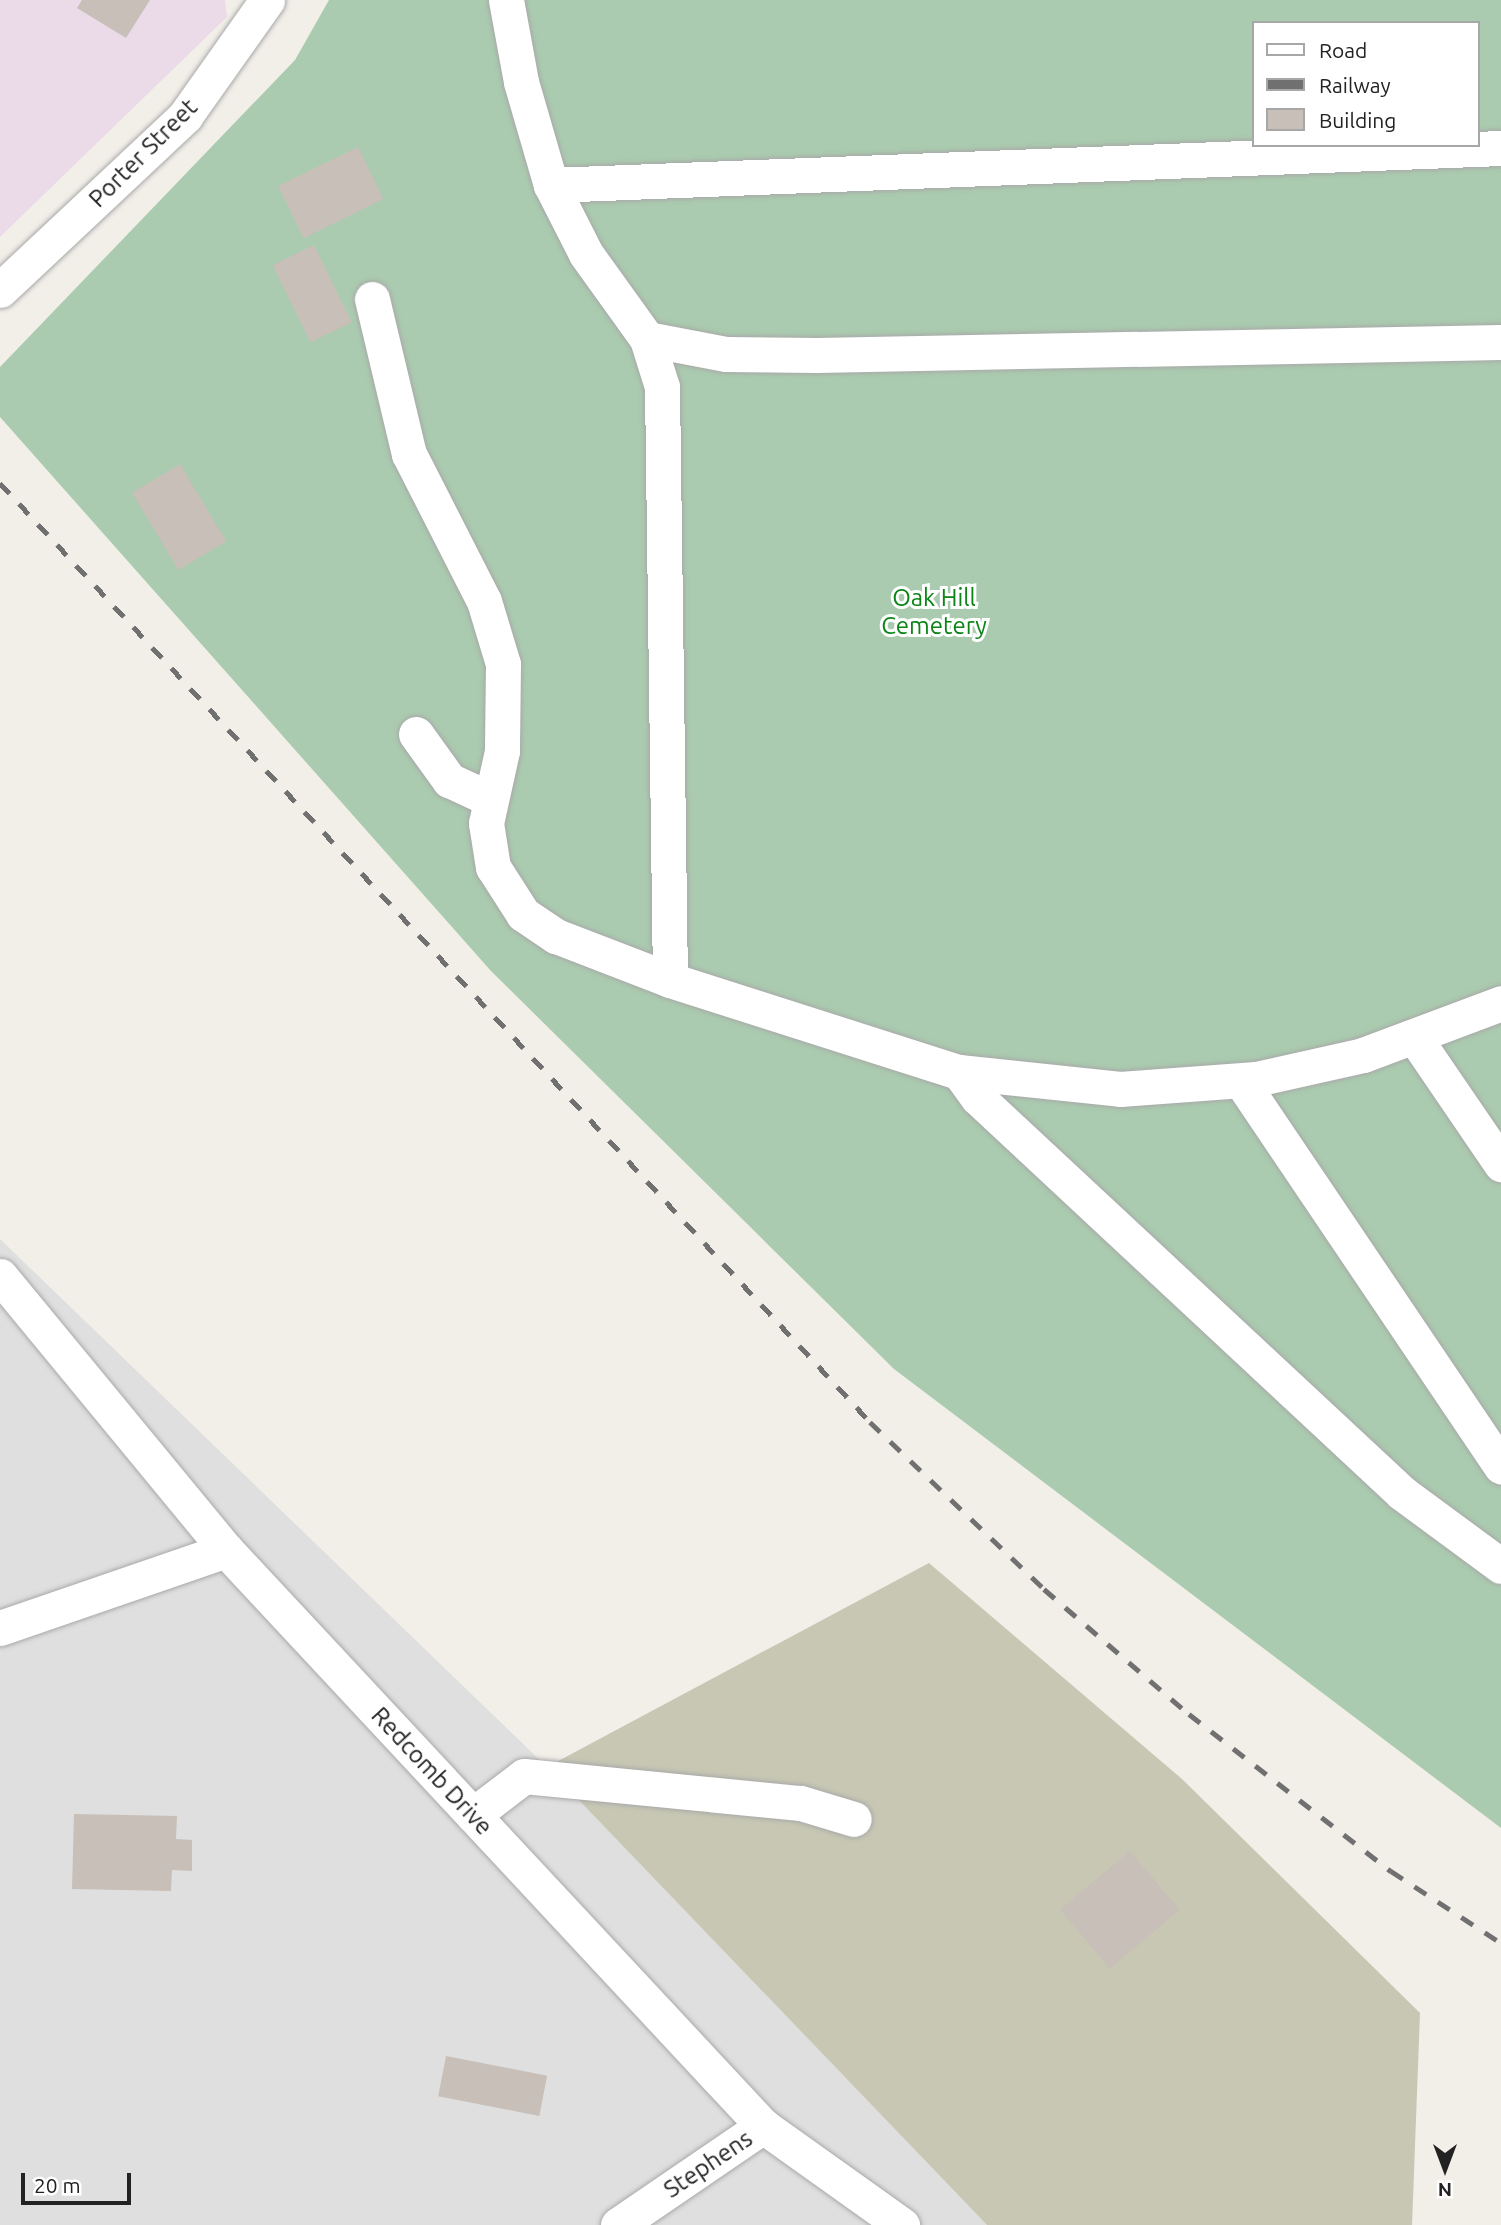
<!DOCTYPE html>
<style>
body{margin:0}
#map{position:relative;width:1501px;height:2225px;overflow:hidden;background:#f2efe9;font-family:Ubuntu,sans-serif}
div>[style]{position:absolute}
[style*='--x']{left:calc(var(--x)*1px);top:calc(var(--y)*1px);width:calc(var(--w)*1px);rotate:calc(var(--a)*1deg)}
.residential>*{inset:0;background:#e0dfdf}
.industrial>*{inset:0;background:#ebdbe8}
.construction>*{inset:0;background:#c7c7b4}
.cemetery>*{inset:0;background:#aacbaf}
.building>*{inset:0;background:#c7bfb8;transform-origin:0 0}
.roads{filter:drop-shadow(0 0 2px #a9a9a9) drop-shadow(0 0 2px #a9a9a9)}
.minor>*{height:35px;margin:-17.5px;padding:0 17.5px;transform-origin:17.5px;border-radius:17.5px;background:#fff}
.rail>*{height:5px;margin-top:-2.5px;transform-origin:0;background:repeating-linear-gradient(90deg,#707070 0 14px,transparent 0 28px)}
span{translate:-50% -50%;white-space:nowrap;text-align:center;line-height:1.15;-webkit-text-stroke:6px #fff;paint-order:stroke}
.street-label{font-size:24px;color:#222}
.park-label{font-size:24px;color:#0c8416}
.legend{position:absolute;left:1252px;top:21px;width:228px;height:126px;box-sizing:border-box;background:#fff;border:2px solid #a7a7a7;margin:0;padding:9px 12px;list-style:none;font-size:21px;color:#222}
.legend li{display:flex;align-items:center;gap:14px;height:35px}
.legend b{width:35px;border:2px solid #a7a7a7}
.north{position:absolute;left:1410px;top:2134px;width:70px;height:70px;-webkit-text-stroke:5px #fff;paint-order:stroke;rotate:180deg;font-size:19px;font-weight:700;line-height:28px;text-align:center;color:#222}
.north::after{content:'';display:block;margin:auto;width:24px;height:32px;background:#222;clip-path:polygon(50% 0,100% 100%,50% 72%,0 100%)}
.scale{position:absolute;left:21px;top:2173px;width:110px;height:32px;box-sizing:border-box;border:4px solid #222;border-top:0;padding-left:9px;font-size:21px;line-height:24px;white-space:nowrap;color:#222;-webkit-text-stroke:5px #fff;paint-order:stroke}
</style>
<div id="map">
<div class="residential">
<i style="clip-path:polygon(0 1239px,547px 1767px,987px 2225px,0 2225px)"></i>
</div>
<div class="industrial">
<i style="clip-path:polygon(0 0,225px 0,227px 17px,0 237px)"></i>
</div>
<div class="construction">
<i style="clip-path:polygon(929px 1563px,1182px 1779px,1420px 2013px,1412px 2225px,987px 2225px,547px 1767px)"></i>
</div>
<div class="cemetery">
<i style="clip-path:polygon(evenodd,329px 0,1501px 0,1501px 1828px,894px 1369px,491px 971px,0 417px,0 367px,295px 60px,329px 0,1254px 23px,1478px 23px,1478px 145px,1254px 145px,1254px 23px)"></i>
</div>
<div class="building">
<i style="clip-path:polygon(82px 0,150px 0,126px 38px,77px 8px)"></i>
<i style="left:358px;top:147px;width:58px;height:89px;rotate:64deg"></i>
<i style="left:314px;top:245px;width:86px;height:46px;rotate:64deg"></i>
<i style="left:180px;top:464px;width:90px;height:56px;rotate:59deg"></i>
<i style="clip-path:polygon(74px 1814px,177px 1816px,176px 1839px,192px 1840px,192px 1871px,172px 1870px,171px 1891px,72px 1889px)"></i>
<i style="left:1130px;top:1851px;width:77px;height:91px;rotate:50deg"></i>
<i style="left:446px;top:2056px;width:103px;height:41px;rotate:11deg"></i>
</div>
<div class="roads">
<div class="minor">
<i style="--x:506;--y:0;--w:83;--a:79.6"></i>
<i style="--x:521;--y:82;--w:107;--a:73.8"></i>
<i style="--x:551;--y:185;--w:77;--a:63.1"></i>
<i style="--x:586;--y:254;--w:105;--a:54.3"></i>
<i style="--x:647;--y:339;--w:50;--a:72.6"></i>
<i style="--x:662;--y:387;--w:593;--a:89.23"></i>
<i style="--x:670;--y:980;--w:303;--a:17.7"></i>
<i style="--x:959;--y:1072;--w:32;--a:54"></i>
<i style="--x:978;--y:1098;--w:579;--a:42.97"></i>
<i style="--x:1402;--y:1493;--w:123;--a:36.4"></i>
<i style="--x:551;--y:185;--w:951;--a:-2.23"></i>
<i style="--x:0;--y:290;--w:254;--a:-43.2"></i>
<i style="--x:185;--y:116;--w:142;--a:-54.7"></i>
<i style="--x:372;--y:299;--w:159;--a:76.6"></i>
<i style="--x:409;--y:454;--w:165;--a:63"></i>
<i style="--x:484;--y:601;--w:66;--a:73.2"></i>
<i style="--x:503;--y:664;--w:87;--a:90.7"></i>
<i style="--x:502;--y:751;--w:74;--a:102.5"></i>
<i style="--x:486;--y:823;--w:45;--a:81"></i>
<i style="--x:493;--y:867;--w:56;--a:57.4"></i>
<i style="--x:523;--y:914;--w:40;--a:34"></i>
<i style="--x:556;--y:936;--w:122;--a:21.1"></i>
<i style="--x:647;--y:339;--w:80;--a:10.8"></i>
<i style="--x:726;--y:354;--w:90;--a:0.6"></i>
<i style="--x:816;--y:355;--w:685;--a:-1.09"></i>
<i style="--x:416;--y:734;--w:57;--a:54.3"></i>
<i style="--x:449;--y:780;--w:45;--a:24.9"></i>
<i style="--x:1415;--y:1038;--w:153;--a:55.7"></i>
<i style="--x:959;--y:1072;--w:162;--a:6"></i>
<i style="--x:1120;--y:1089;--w:136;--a:-4.2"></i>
<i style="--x:1256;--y:1079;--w:110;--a:-12.6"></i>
<i style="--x:1363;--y:1055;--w:147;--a:-20.6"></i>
<i style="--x:1241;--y:1081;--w:465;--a:56"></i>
<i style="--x:0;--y:1276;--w:355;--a:50.5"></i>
<i style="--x:226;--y:1550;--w:787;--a:47.01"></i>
<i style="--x:763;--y:2126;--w:171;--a:35.5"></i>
<i style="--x:0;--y:1628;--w:239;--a:-19"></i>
<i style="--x:473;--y:1815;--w:64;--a:-37.4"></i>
<i style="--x:524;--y:1776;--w:278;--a:5.6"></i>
<i style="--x:801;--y:1803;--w:55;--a:16.8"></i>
<i style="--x:618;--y:2225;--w:176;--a:-34.3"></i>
</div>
</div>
<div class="rail">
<i style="--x:0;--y:483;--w:1280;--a:47.18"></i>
<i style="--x:870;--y:1422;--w:241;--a:43.8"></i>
<i style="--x:1044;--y:1589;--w:191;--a:40.8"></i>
<i style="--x:1189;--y:1714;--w:256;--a:37.9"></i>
<i style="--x:1391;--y:1871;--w:131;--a:33.2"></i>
</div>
<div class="street-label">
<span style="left:143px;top:153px;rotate:-45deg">Porter Street</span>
<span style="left:432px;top:1771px;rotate:47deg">Redcomb Drive</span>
<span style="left:708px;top:2164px;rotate:-34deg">Stephens</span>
</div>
<div class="park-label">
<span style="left:934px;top:612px">Oak Hill<br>Cemetery</span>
</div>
<ul class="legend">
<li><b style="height:9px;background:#fff"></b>Road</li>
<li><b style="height:9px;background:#707070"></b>Railway</li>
<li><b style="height:19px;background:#c7bfb8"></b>Building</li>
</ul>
<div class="north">N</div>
<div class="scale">20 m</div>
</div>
